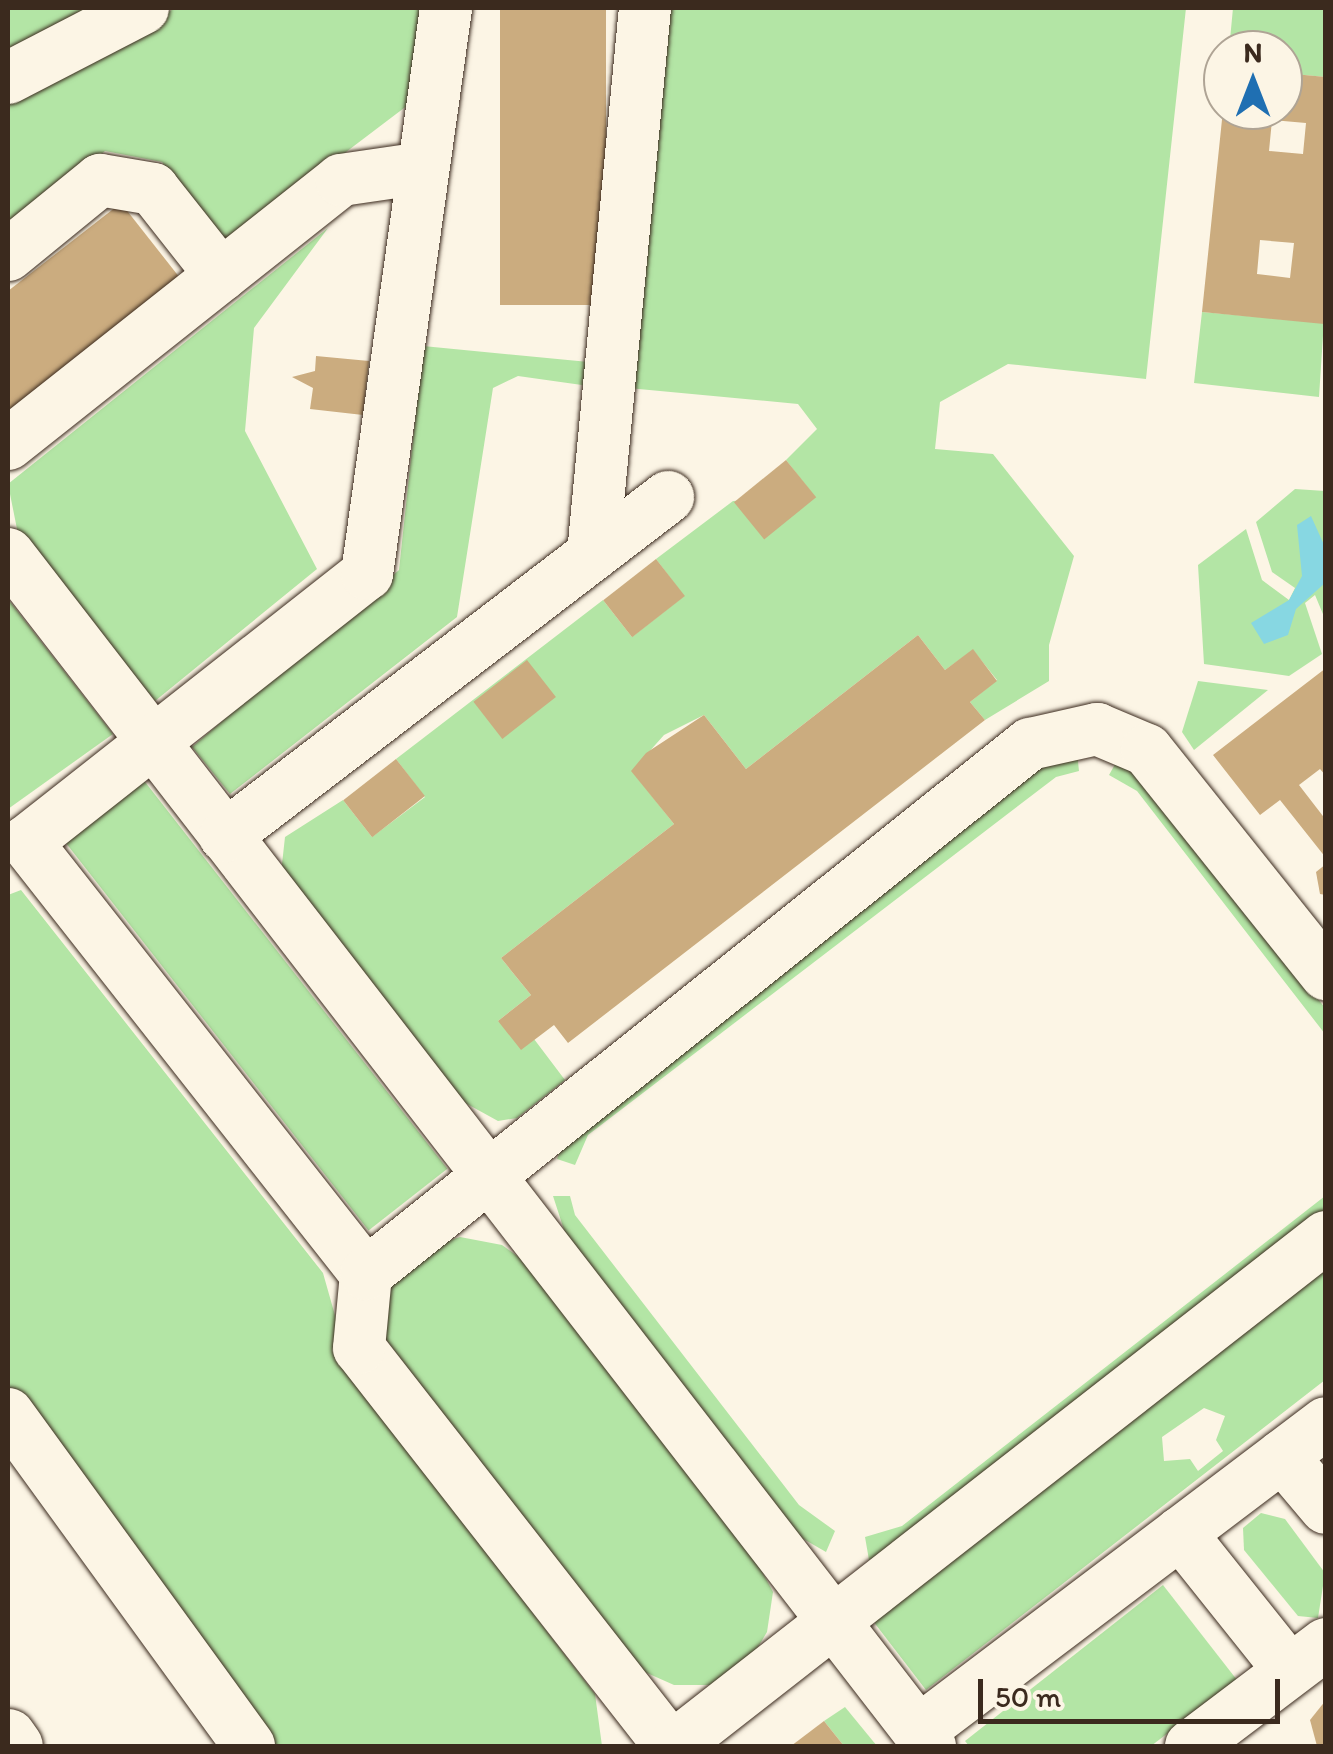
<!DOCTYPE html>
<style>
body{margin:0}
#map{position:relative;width:1333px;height:1754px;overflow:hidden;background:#fcf5e5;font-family:Itim,sans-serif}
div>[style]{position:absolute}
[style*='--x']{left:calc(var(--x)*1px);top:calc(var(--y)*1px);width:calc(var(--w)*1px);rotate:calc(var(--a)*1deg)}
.green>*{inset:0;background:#b3e5a5;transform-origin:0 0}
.water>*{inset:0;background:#87d7e2}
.building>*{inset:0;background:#cbac7f;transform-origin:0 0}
.roads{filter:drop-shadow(0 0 2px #3b2a1e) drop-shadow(0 0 2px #3b2a1e)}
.minor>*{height:52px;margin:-26px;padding:0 26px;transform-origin:26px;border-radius:26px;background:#fcf5e5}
.highway>*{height:55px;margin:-27.5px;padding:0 27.5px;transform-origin:27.5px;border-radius:27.5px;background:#fcf5e5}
span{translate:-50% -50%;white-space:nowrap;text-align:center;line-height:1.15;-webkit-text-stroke:8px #fcf5e5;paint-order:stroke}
.frame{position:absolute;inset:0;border:10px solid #3b2a1e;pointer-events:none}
.north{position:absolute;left:1203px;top:30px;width:100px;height:100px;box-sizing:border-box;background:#fcf5e5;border:2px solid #afa495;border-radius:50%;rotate:0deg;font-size:28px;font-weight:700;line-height:40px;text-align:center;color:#3b2a1e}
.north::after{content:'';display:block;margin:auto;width:35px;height:45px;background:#1f6fb2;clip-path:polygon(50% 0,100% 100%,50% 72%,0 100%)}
.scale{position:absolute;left:978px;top:1679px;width:302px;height:45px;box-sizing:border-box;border:5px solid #3b2a1e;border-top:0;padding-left:12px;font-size:30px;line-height:35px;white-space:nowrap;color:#3b2a1e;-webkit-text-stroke:8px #fcf5e5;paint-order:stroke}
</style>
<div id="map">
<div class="green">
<i style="clip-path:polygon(8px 8px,118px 8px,8px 70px)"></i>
<i style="clip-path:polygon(176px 8px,420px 8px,408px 105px,226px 243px,162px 162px,105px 151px,8px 226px,8px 88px)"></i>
<i style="clip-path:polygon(667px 8px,1186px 8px,1146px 379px,1008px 364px,940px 402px,935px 449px,993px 454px,1074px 556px,1049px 645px,1049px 681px,985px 720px,970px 702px,997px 680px,973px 650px,945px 670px,918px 635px,746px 769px,704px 715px,664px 735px,632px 771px,674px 824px,501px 958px,531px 995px,498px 1021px,534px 1039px,565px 1080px,517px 1118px,498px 1121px,458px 1099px,281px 873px,285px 837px,343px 800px,372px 837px,425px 797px,396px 759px,603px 600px,632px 637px,684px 596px,656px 559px,733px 501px,815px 497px,786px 460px,817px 429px,798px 404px,628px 388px)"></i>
<i style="clip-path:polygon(1233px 8px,1325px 8px,1325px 77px,1283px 73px,1283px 50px,1229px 50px)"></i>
<i style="clip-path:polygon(328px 228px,254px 328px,245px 431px,317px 569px,155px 701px,17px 529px,8px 484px)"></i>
<i style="clip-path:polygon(1325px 305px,1319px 397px,1194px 383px,1202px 312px,1324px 323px)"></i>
<i style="clip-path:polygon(423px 346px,599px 363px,596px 387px,518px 376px,493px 388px,457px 617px,230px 794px,192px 747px,399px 570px)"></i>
<i style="clip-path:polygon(1295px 489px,1325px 491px,1325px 619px,1315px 595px,1305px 603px,1322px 654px,1289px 676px,1204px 664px,1198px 565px,1246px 529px,1262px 580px,1289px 600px,1295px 588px,1272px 572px,1256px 522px)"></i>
<i style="clip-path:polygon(8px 599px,113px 734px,8px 809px)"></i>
<i style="clip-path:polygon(1198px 681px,1268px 690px,1194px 750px,1182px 732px)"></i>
<i style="clip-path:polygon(1077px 752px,1079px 771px,1056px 777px,588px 1135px,575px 1165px,557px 1159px,563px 1142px,1054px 758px)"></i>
<i style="clip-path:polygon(1118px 759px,1143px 773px,1325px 1008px,1325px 1034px,1137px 791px,1109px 775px)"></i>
<i style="left:142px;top:778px;width:496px;height:100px;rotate:52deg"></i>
<i style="clip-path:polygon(21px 890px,323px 1273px,353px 1379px,595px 1694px,602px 1746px,265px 1746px,8px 1392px,8px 895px)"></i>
<i style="clip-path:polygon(553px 1196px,570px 1196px,575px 1215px,799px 1505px,835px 1531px,826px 1552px,800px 1537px,565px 1233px)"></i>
<i style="clip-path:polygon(1325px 1196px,1325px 1213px,900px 1549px,869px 1560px,865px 1537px,902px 1526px)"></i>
<i style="clip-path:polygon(460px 1237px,502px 1245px,531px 1266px,755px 1558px,773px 1592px,767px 1632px,746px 1667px,710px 1685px,674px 1685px,638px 1669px,384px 1337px,388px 1281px,426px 1248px)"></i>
<i style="clip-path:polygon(evenodd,1325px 1270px,1325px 1380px,926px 1690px,873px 1621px,1325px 1270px,1204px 1408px,1225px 1416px,1216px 1440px,1223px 1451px,1198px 1471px,1190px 1459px,1164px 1461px,1162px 1437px,1204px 1408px)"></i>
<i style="clip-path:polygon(1261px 1513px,1285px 1519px,1325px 1573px,1318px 1618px,1298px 1616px,1244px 1550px,1243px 1528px)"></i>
<i style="clip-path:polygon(1163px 1585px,1237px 1680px,1151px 1746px,969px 1746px,965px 1741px)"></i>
<i style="clip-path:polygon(845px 1707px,877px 1746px,844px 1746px,824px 1721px)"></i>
</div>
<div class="water">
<i style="clip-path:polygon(1311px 516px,1325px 547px,1325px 583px,1296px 609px,1288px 635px,1264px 644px,1251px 623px,1289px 600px,1302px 576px,1297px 525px)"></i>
</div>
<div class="building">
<i style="left:500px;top:8px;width:106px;height:297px"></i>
<i style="clip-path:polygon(evenodd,1283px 73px,1326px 77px,1324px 324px,1202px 312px,1223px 110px,1283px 110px,1283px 73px,1272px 120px,1306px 123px,1303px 154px,1269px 151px,1272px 120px,1283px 73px,1260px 240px,1294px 243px,1290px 278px,1257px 274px,1260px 240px)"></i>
<i style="clip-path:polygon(121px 203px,180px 278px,8px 412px,8px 291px)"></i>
<i style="clip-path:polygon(316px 356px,369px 361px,363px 415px,310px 409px,313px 388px,292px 377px,315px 371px)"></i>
<i style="left:786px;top:460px;width:48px;height:67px;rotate:51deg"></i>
<i style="left:656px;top:559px;width:47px;height:67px;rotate:52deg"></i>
<i style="clip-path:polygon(918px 635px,945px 670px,973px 649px,997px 681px,970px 702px,985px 720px,568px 1043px,554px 1025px,521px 1050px,498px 1021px,531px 995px,501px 958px,674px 824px,631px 771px,646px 753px,704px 715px,746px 769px)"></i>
<i style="left:527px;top:660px;width:47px;height:68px;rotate:52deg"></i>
<i style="clip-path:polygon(1326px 668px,1326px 776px,1320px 769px,1299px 785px,1326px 820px,1326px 858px,1280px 800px,1260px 815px,1213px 755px)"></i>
<i style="left:396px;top:759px;width:47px;height:67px;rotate:52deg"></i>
<i style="clip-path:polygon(1326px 864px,1326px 895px,1320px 894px,1316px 872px)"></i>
<i style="clip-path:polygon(1326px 1700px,1326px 1746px,1317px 1746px,1310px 1720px)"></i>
<i style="clip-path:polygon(824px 1721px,844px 1746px,791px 1746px)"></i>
</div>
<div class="roads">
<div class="minor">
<i style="--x:8;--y:78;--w:152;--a:-27.4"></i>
<i style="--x:8;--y:255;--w:119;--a:-39.2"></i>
<i style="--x:100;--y:180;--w:54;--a:9.6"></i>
<i style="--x:153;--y:189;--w:110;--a:51.7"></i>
<i style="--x:8;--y:444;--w:425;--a:-38.4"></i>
<i style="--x:341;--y:180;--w:83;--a:-8.3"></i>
<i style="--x:8;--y:554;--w:1507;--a:52.28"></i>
<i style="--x:593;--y:554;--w:548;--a:-84.56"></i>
<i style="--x:225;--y:836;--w:558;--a:-37.42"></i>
<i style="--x:366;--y:1274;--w:550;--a:-128.2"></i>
<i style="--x:26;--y:842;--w:434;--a:-38.2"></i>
<i style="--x:367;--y:574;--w:571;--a:-82.05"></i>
<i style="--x:8;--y:1414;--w:410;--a:54"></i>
<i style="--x:1282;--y:1456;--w:68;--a:49.8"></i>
<i style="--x:1180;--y:1533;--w:176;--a:51.4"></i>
<i style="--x:919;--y:1731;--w:510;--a:-37.12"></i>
<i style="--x:670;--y:1746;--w:505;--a:-128"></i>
<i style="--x:359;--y:1348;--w:74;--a:-84.6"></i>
<i style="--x:366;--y:1274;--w:850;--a:-38.6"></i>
<i style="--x:1030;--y:744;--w:69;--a:-12.6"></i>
<i style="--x:1097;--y:729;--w:54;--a:22.8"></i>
<i style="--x:1147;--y:750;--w:287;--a:51.4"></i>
<i style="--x:674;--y:1746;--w:827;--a:-37.98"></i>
<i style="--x:1191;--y:1746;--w:169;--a:-37.1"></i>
</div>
<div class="highway">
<i style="--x:8;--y:1736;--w:12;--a:55"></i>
</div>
</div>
<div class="frame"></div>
<div class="north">N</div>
<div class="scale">50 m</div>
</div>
